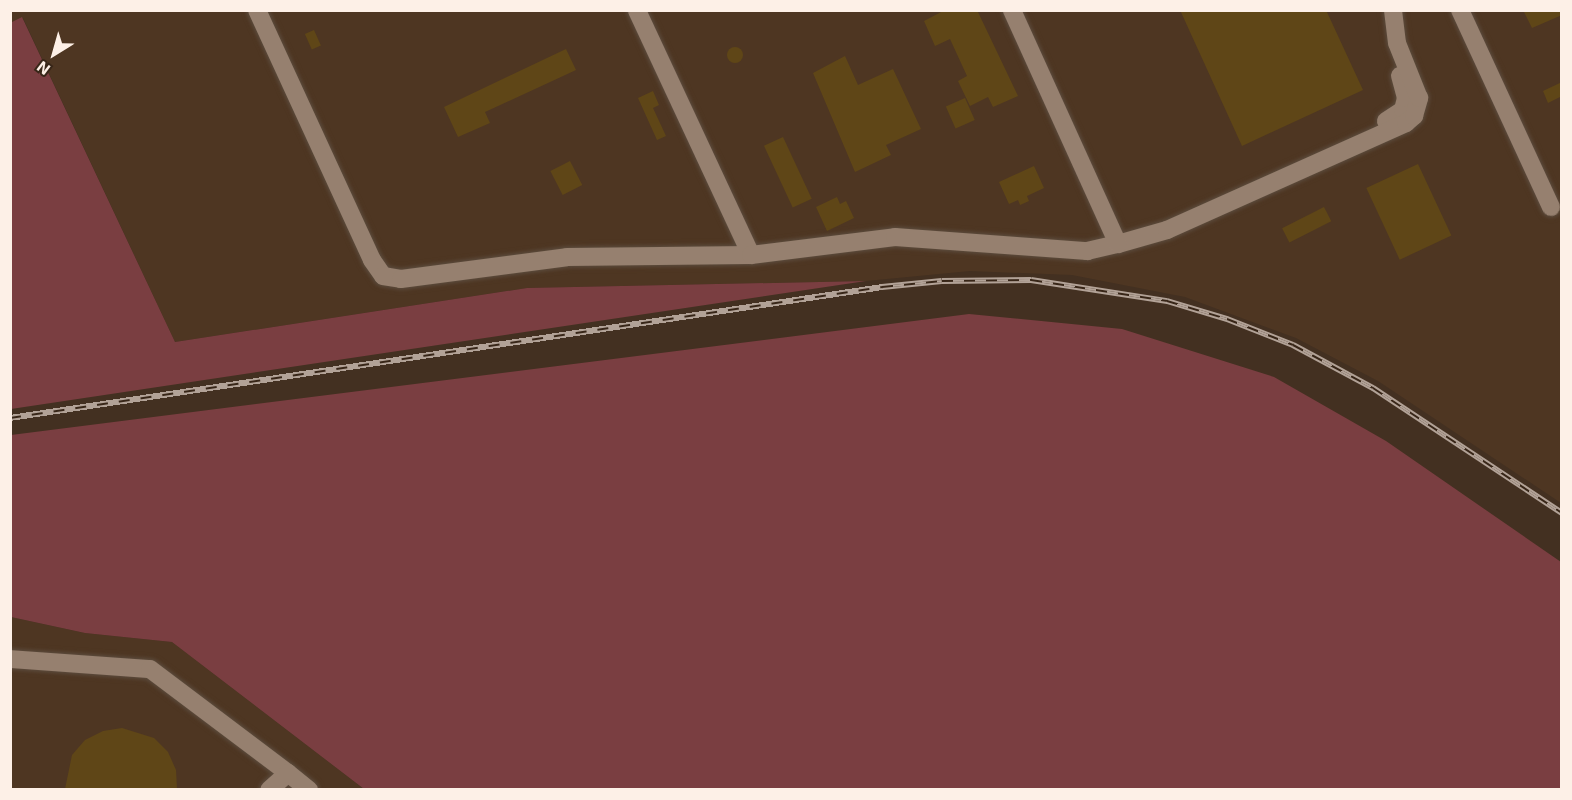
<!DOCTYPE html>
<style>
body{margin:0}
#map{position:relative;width:1572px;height:800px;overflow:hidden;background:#433021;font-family:"Exo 2",sans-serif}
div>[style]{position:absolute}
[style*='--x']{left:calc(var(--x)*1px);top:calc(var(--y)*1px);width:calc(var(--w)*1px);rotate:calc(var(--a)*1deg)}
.built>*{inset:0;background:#4e3622}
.green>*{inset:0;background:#7a3e41}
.building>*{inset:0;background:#5f4617;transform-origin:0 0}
.round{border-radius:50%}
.roads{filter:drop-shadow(0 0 2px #5c4c3e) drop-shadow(0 0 2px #5c4c3e)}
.minor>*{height:18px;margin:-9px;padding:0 9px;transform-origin:9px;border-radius:9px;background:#96806f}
.rail>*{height:6px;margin-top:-3px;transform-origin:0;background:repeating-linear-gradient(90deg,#382618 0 11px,#b2a297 0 22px);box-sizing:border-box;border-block:2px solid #b2a297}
span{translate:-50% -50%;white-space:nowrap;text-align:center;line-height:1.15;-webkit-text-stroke:5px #382618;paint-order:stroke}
.frame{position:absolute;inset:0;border:12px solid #fdf0e7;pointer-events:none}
.north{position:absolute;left:24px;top:24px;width:60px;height:60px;-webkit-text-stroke:4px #382618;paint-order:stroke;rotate:217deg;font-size:16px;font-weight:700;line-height:24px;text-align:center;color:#fdf0e7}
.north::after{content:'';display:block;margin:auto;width:21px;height:27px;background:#fdf0e7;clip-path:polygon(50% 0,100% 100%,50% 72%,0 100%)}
</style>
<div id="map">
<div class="built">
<i style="clip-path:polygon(10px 11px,1561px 11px,1561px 503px,1378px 381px,1296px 338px,1185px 297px,1072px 275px,970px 271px,866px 281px,527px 288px,175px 342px,23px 18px,11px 23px)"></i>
<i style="clip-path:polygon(11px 617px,85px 633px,172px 642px,364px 789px,11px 790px)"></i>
</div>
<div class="green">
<i style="clip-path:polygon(22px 17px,175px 342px,527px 288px,866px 281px,11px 409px,10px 23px)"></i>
<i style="clip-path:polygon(969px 314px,1122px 329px,1274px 377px,1386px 441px,1561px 562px,1561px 789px,364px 789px,172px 642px,85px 633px,11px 617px,11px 435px)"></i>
</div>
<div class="building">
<i style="clip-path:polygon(945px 10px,977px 10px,1018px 96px,993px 107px,988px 97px,970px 106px,958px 81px,967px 76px,950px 39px,935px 46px,924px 21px)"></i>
<i style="clip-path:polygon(1180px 10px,1326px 10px,1363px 90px,1242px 146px)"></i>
<i style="clip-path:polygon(1523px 10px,1562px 10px,1562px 15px,1532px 28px)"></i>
<i style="left:314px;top:30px;width:17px;height:10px;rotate:66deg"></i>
<i class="round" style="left:727px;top:47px;width:16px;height:16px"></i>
<i style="clip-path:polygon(566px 49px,576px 70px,485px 112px,490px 123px,458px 137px,444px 107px)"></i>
<i style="clip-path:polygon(845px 56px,858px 85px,893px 69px,921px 129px,886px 145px,891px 155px,855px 172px,813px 73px)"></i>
<i style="clip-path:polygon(1562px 82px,1562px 96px,1548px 103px,1543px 91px)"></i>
<i style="clip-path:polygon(653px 91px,659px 105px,653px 108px,666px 136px,657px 140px,638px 98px)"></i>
<i style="left:965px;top:98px;width:24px;height:21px;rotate:66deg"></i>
<i style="left:783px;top:137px;width:68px;height:21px;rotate:65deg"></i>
<i style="left:570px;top:161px;width:27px;height:22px;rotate:63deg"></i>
<i style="left:1418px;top:164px;width:79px;height:57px;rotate:65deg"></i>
<i style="clip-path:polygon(1034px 166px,1044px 188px,1027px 196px,1029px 201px,1020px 205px,1018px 200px,1009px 204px,999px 182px)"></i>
<i style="clip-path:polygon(837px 197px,840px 204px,846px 201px,854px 218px,827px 231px,816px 207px)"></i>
<i style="left:1324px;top:207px;width:16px;height:47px;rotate:63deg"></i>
<i style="clip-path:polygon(122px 728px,154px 738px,168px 752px,176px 770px,177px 789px,65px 789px,72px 755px,85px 740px,103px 731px)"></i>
</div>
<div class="roads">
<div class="minor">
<i style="--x:257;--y:10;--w:275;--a:65.3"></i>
<i style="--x:372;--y:260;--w:19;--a:55"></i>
<i style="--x:383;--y:276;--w:18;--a:9"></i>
<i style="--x:401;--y:279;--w:167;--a:-7.5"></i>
<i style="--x:567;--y:257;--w:184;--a:-0.6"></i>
<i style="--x:751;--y:255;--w:270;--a:-115"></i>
<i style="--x:1460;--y:10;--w:217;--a:65.2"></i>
<i style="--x:1386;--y:121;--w:20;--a:-33"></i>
<i style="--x:1403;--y:110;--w:12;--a:-76"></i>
<i style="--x:1406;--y:98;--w:23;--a:-105"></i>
<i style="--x:1118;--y:244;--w:51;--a:-15.9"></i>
<i style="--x:1167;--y:230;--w:262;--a:-24.1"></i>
<i style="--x:1406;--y:123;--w:11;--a:-41"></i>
<i style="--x:1414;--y:116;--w:19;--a:-74"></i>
<i style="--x:1419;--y:98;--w:59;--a:-111.8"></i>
<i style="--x:1397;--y:43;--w:33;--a:-97"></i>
<i style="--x:751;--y:255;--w:145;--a:-7.1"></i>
<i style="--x:895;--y:237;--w:193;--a:4.2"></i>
<i style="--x:1087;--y:251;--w:32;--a:-13"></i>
<i style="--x:1118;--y:244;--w:257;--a:-114.4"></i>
<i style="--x:10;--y:659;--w:140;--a:4.1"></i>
<i style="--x:150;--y:669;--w:173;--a:37"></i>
<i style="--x:288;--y:773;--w:25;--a:138"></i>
<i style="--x:288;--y:773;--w:27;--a:39"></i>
</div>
</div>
<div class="rail">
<i style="--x:10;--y:418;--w:882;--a:-8.54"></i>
<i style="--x:882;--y:287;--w:60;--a:-5.7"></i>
<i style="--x:942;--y:281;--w:89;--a:-0.6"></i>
<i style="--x:1031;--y:280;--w:138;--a:8.8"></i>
<i style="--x:1167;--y:301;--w:63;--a:16.7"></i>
<i style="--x:1227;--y:319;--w:71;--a:21.5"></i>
<i style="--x:1293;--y:345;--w:91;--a:28.3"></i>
<i style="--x:1373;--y:388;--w:227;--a:33.5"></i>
</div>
<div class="frame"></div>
<div class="north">N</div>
</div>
